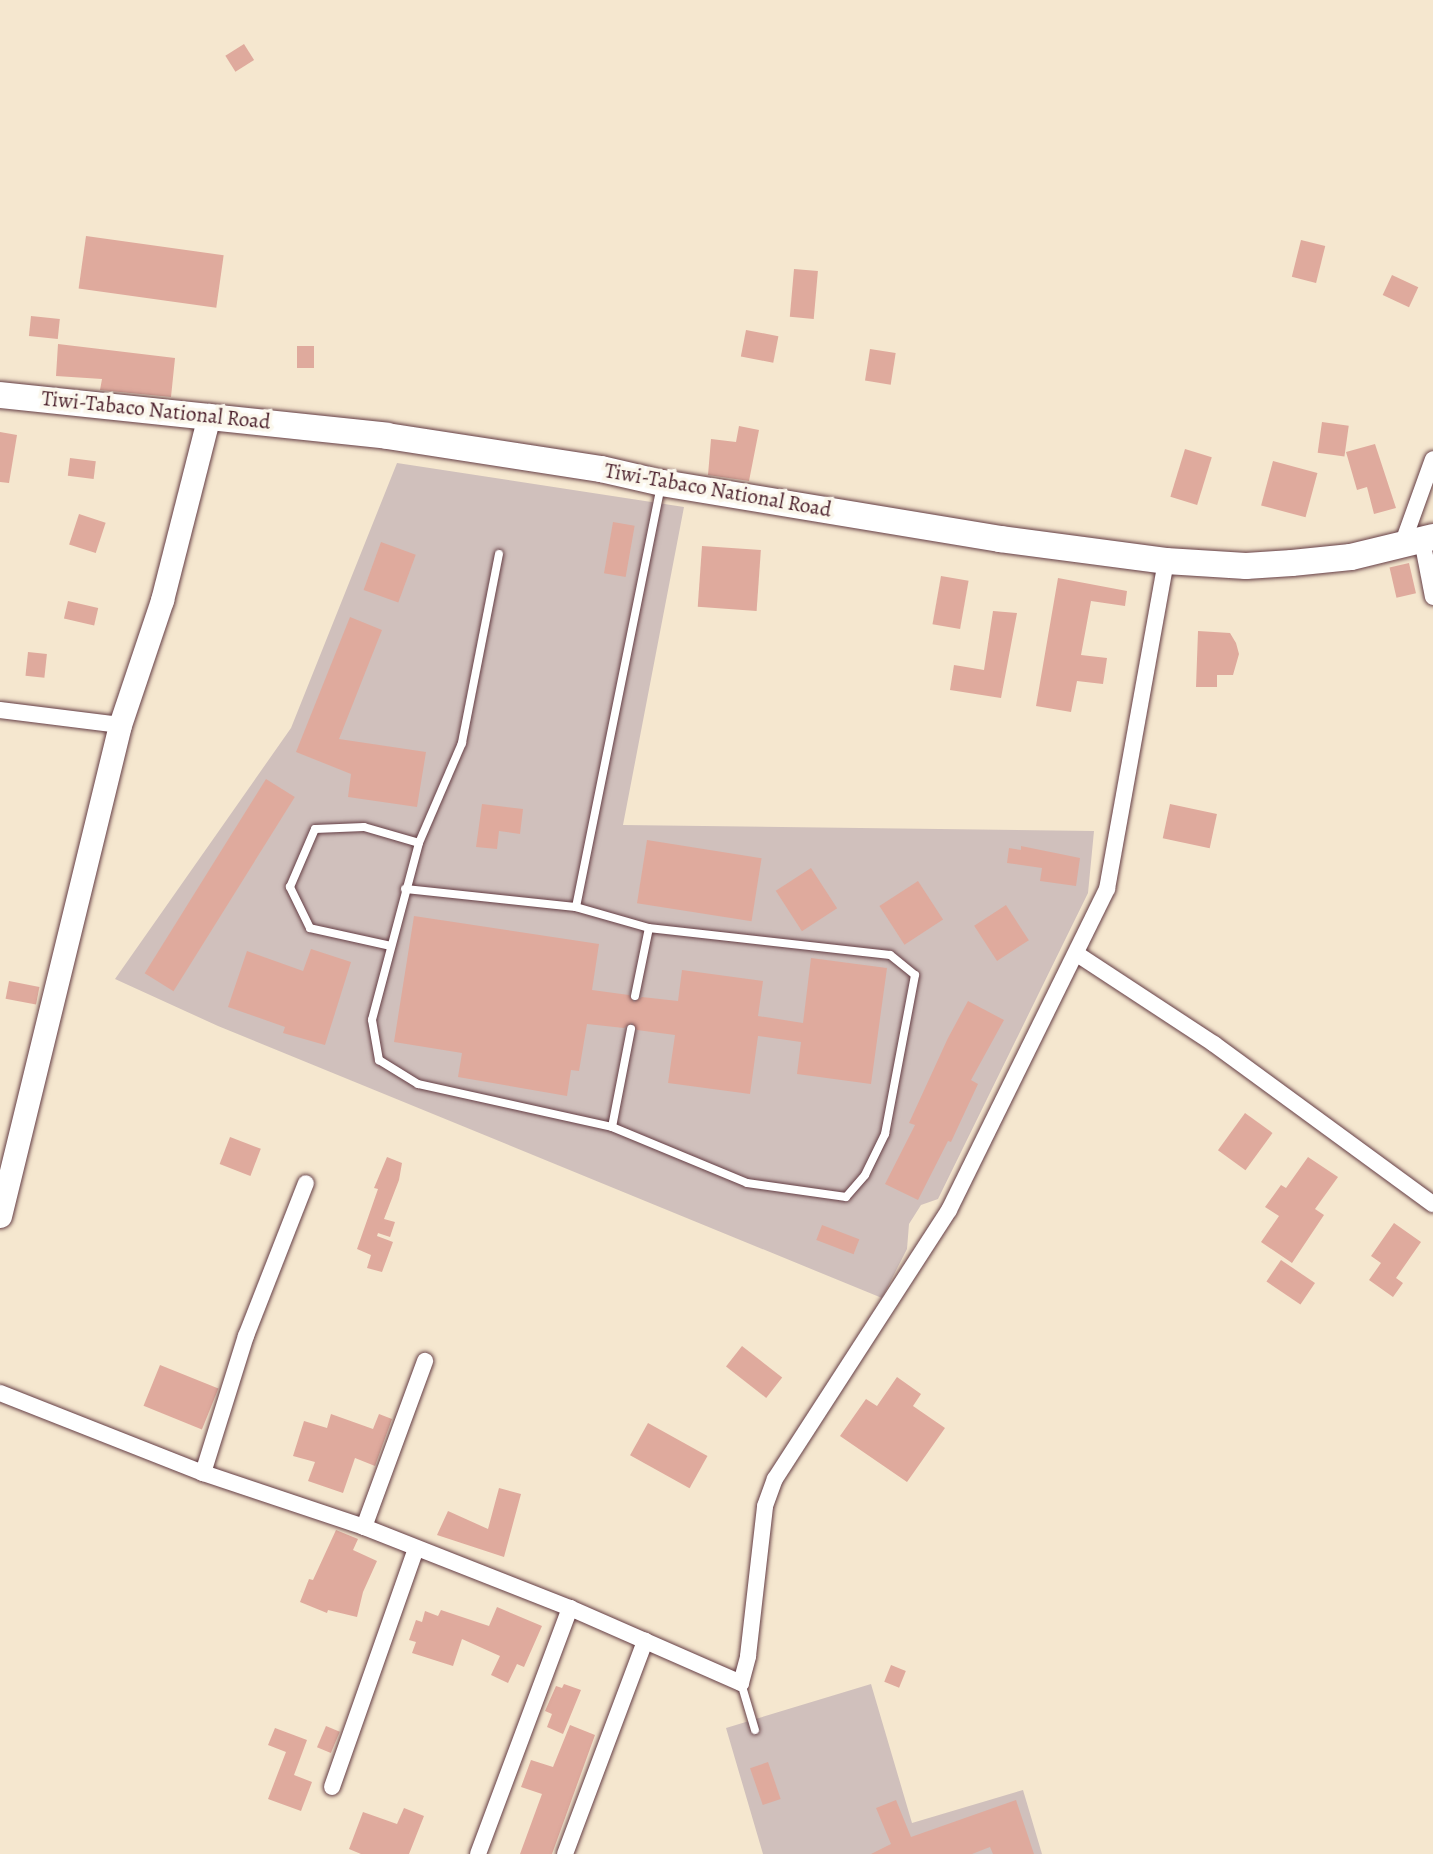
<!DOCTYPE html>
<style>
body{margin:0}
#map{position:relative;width:1433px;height:1854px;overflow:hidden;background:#f5e7cf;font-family:Alegreya,serif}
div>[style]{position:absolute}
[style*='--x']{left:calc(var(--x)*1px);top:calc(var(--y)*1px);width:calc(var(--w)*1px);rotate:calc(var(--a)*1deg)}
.industrial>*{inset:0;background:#d0c0bc}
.building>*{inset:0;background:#dfaa9d;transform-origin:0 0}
.roads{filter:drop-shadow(0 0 2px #643d44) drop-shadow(0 0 2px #643d44)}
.service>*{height:8px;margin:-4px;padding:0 4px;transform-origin:4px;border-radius:4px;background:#fff}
.minor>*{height:16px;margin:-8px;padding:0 8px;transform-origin:8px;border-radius:8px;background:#fff}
.secondary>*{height:23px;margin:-11.5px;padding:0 11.5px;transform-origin:11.5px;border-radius:11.5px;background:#fff}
.primary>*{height:26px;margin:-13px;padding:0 13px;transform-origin:13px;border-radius:13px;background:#fff}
span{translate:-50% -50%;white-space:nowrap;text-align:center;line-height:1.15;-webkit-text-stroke:7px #fbf7ec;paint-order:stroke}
.street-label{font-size:21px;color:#4a1f2b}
</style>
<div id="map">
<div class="industrial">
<i style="clip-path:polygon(397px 463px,684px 507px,623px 825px,1094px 831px,1088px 893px,938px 1199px,921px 1205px,909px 1224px,907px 1249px,882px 1298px,218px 1026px,115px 979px,291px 728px)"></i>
<i style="clip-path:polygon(871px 1684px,912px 1823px,1023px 1790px,1042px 1854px,763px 1854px,726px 1728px)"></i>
</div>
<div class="building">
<i style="left:244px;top:44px;width:19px;height:22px;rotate:58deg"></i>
<i style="left:86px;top:236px;width:139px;height:53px;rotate:8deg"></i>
<i style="left:1301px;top:240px;width:25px;height:38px;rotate:14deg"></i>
<i style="left:794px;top:269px;width:24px;height:48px;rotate:5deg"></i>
<i style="left:1392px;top:275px;width:29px;height:22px;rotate:25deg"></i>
<i style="left:31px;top:316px;width:29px;height:20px;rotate:6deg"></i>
<i style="left:746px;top:330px;width:33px;height:27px;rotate:11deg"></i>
<i style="clip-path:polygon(58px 344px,175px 358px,171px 397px,100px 390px,102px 379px,56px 376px)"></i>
<i style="left:297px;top:346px;width:17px;height:22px"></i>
<i style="left:870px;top:349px;width:26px;height:32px;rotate:9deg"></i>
<i style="left:1322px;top:422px;width:27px;height:31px;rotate:8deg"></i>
<i style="clip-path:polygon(739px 426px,759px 430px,749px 481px,708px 475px,711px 439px,736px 442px)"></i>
<i style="clip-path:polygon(0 432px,17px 435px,9px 483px,0 482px)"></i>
<i style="clip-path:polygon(1375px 444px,1396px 508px,1374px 514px,1367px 487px,1357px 490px,1346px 452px)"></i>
<i style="left:1185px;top:449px;width:28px;height:50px;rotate:17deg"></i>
<i style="left:70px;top:458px;width:26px;height:18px;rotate:7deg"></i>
<i style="left:1273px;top:461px;width:46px;height:46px;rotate:15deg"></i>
<i style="left:79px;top:514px;width:28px;height:32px;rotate:18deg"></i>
<i style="left:613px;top:522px;width:22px;height:52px;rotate:10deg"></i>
<i style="left:381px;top:542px;width:37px;height:51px;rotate:20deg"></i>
<i style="left:702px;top:546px;width:59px;height:61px;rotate:4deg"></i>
<i style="left:1409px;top:563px;width:31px;height:20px;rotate:77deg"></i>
<i style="left:941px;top:576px;width:28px;height:49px;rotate:10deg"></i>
<i style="clip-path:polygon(1058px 578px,1127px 591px,1125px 606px,1091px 601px,1081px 655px,1107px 658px,1103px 684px,1077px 681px,1071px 712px,1036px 706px)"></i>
<i style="left:68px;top:601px;width:31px;height:18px;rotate:13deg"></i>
<i style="clip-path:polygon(993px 611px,1017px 613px,1001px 698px,950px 690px,954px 665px,984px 670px)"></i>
<i style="clip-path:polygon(350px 617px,382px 630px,339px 739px,426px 752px,417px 807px,348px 797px,351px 774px,296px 752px)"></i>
<i style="clip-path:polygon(1198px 631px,1230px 633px,1236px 643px,1239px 654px,1233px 675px,1217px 675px,1217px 687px,1196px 687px)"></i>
<i style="left:28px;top:652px;width:19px;height:24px;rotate:6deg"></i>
<i style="left:266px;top:779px;width:34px;height:229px;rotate:32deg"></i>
<i style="clip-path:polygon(482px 804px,523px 809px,520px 834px,499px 831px,497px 849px,476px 847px)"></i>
<i style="left:1170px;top:804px;width:48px;height:35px;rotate:12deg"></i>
<i style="left:647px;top:840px;width:116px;height:64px;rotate:9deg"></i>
<i style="clip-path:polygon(1021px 846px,1080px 858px,1076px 886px,1040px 881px,1042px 868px,1007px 863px,1009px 848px,1021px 850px)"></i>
<i style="left:811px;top:868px;width:48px;height:42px;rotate:57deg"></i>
<i style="left:918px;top:881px;width:46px;height:46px;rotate:57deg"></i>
<i style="left:1006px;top:905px;width:42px;height:38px;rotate:57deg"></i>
<i style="clip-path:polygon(414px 916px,599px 944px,592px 990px,629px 995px,634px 1002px,642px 997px,678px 1001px,682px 970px,763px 981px,758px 1016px,803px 1023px,811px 958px,887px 968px,871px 1084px,797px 1074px,801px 1042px,758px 1036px,750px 1094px,668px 1083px,675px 1035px,637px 1030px,632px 1023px,624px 1028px,587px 1024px,579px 1071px,571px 1070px,567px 1096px,458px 1077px,462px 1053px,394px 1042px)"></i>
<i style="clip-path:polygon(311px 949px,351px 962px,325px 1045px,283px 1033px,285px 1027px,228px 1007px,247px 951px,303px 971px)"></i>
<i style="left:9px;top:981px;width:31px;height:18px;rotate:11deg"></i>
<i style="clip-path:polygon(968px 1001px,1004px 1020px,971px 1080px,978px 1084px,951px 1142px,948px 1141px,918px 1200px,885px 1184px,915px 1125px,909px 1123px,948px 1038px)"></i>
<i style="left:1245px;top:1113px;width:34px;height:46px;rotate:36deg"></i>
<i style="left:230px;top:1137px;width:33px;height:29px;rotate:21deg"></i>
<i style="clip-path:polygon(387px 1157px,402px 1163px,399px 1180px,384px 1219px,395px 1222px,390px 1237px,378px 1233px,377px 1236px,393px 1242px,382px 1272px,367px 1268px,371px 1255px,357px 1249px,378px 1189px,374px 1188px)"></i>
<i style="clip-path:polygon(1308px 1157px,1338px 1177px,1315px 1209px,1324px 1215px,1292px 1263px,1261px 1242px,1279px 1216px,1265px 1207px,1281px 1185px,1286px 1188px)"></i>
<i style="clip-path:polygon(1394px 1223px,1421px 1242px,1396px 1278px,1403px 1283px,1393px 1297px,1369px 1280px,1381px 1263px,1371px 1256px)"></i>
<i style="left:822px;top:1225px;width:40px;height:16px;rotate:21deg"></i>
<i style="left:1281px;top:1260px;width:41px;height:26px;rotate:34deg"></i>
<i style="left:742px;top:1346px;width:51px;height:26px;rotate:38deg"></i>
<i style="left:160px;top:1365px;width:63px;height:44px;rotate:22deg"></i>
<i style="clip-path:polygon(897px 1377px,921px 1394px,913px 1406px,945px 1428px,907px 1482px,840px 1436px,866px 1399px,877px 1406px)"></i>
<i style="clip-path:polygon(331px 1414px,373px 1429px,379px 1414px,392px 1419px,375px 1466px,355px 1458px,343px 1493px,308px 1481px,315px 1462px,293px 1456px,304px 1421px,327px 1428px)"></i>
<i style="left:648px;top:1423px;width:68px;height:37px;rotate:29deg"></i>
<i style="clip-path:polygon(499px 1488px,521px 1494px,504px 1557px,437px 1535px,448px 1511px,488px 1529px)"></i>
<i style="clip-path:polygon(336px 1530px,358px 1539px,353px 1550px,377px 1561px,363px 1592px,357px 1617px,328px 1610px,327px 1613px,300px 1602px,309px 1579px,313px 1580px)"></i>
<i style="clip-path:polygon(497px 1607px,542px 1626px,524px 1667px,517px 1664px,508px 1683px,491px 1675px,500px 1656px,462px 1639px,453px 1666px,412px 1653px,416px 1642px,409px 1640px,416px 1620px,422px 1622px,425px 1611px,438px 1616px,441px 1610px,489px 1626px)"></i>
<i style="left:891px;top:1665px;width:16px;height:18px;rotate:22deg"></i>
<i style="clip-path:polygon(564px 1684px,581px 1690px,563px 1734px,547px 1727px,552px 1714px,545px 1711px,556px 1686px,562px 1688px)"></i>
<i style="clip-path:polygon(570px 1725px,595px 1735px,552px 1854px,520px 1854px,542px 1794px,521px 1787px,531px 1760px,553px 1767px)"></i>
<i style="left:326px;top:1726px;width:15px;height:23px;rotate:23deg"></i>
<i style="clip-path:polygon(275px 1728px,307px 1740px,294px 1775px,312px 1782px,301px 1811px,268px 1799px,286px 1752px,268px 1745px)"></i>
<i style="left:768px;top:1762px;width:39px;height:19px;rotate:71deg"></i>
<i style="clip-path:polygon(896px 1800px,911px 1837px,1016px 1800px,1034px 1854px,993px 1854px,990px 1847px,972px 1854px,871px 1854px,891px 1844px,876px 1808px)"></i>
<i style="clip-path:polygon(404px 1808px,424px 1816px,409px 1854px,361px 1854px,349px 1849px,363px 1812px,397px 1824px)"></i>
</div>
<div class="roads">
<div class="service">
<i style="--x:499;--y:554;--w:193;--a:101.1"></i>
<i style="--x:462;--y:743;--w:109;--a:113.3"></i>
<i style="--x:419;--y:843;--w:183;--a:104.9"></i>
<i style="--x:372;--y:1020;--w:41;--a:80.1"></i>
<i style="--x:379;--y:1060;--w:46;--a:31.6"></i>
<i style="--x:418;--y:1084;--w:199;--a:12.5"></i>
<i style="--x:612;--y:1127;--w:146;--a:22.5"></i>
<i style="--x:747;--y:1183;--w:100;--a:8"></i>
<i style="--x:846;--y:1197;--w:29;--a:-49"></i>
<i style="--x:865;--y:1175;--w:46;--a:-64"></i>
<i style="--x:885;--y:1134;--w:162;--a:-79.3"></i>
<i style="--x:915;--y:975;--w:32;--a:-141"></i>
<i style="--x:890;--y:955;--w:243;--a:-173.6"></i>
<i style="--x:649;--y:928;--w:76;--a:-164"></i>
<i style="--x:405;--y:889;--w:172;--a:6"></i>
<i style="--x:576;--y:907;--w:430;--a:-78.6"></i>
<i style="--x:391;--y:946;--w:83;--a:-167.5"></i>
<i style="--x:310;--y:928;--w:46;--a:-116"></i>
<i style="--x:290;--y:887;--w:63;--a:-66.7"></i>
<i style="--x:315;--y:829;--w:49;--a:-2.3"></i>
<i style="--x:364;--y:827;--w:57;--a:16.2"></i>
<i style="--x:635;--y:996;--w:69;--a:-78.4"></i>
<i style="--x:612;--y:1127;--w:100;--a:-79"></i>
<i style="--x:741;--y:1683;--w:49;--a:73.4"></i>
</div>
<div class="minor">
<i style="--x:1422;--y:540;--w:58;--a:79.1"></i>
<i style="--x:1402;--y:545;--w:91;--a:-70.2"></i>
<i style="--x:0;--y:710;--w:121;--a:7.1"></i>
<i style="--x:1077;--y:954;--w:164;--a:33.3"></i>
<i style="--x:1214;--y:1044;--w:271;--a:36.2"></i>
<i style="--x:0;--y:1393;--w:218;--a:21.5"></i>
<i style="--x:203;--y:1473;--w:170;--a:18.5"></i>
<i style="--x:364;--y:1527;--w:221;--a:21.5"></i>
<i style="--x:570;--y:1608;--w:187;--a:23.7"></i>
<i style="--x:741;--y:1683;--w:28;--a:-75"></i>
<i style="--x:748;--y:1656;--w:151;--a:-83.5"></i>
<i style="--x:765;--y:1506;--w:29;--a:-70"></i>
<i style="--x:775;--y:1479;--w:320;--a:-57.1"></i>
<i style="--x:949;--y:1210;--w:358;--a:-63.8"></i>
<i style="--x:1107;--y:889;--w:333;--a:-79.8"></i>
<i style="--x:203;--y:1473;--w:144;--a:-72.6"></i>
<i style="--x:246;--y:1336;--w:164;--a:-68.6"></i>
<i style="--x:364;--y:1527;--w:177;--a:-69.8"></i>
<i style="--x:332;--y:1787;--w:253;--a:-70.6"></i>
<i style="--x:478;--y:1854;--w:263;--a:-69.5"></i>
<i style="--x:565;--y:1854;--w:228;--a:-69.4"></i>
</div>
<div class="secondary">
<i style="--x:0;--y:1216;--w:505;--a:-76.27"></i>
<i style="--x:120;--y:725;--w:132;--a:-71.4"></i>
<i style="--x:162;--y:600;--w:191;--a:-75.7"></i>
</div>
<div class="primary">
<i style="--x:0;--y:395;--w:389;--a:6"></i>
<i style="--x:387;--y:436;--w:217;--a:8.8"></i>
<i style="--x:601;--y:469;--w:63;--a:12.9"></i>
<i style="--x:662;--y:483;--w:343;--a:9.4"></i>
<i style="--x:1000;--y:539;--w:167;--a:7.5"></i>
<i style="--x:1166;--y:561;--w:80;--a:3.6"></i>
<i style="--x:1246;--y:566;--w:46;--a:-3.7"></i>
<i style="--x:1292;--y:563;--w:59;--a:-5.8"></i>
<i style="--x:1351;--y:557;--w:84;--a:-13.7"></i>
</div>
</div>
<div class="street-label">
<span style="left:156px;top:410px;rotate:6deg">Tiwi-Tabaco National Road</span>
<span style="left:718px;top:490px;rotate:10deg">Tiwi-Tabaco National Road</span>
</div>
</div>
